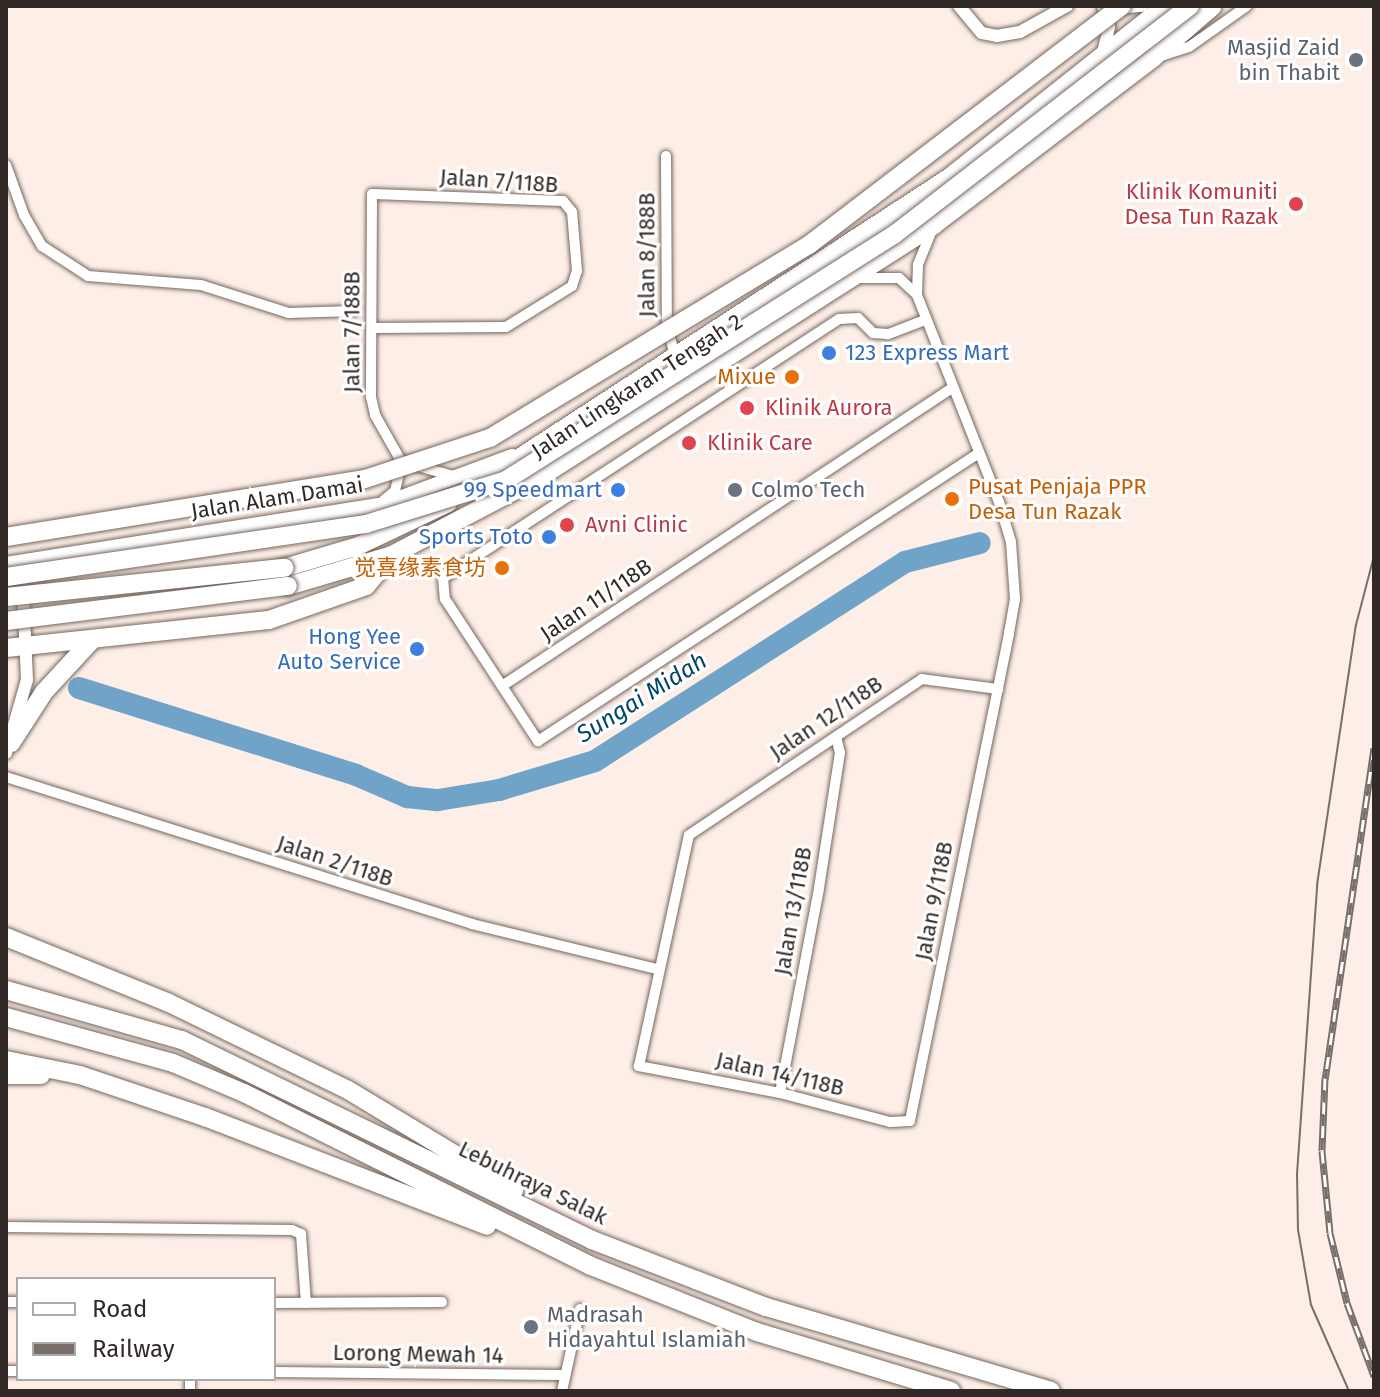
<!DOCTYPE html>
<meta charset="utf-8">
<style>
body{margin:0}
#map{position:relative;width:1380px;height:1397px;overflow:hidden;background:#fdefe7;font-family:"Fira Sans","Noto Sans SC",sans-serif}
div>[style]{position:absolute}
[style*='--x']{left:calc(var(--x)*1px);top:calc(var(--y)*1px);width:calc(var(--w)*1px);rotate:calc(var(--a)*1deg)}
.river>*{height:22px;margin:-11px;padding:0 11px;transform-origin:11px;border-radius:11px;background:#6fa3c8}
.roads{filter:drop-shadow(0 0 2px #75665e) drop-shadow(0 0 2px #75665e)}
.minor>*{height:10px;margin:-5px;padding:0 5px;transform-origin:5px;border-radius:5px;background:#fff}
.tertiary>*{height:12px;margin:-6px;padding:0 6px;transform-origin:6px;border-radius:6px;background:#fff}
.secondary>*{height:14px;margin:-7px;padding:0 7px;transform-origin:7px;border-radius:7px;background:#fff}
.trunk>*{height:18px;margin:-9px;padding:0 9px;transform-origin:9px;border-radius:9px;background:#fff}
.tram>*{height:2px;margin:-1px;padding:0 1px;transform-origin:1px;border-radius:1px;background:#796f6a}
.rail>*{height:7px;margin-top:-3.5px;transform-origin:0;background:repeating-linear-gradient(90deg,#fff 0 12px,#796f6a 0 24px);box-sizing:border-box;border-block:2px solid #796f6a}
.bridges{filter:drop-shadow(0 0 2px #75665e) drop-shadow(0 0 2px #75665e)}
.trunk-bridge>*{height:18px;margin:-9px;padding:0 9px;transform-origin:9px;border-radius:9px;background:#fff}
.motorway-bridge>*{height:18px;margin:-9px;padding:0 9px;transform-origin:9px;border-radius:9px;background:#fff}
.dots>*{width:22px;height:22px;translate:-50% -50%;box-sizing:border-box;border:4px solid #fff;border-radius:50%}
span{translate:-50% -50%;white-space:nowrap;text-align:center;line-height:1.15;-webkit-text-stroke:6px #fff;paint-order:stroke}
.worship-label{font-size:22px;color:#5b616d}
.right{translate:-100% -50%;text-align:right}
.left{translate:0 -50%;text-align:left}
.street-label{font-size:22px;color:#302926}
.health-label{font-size:22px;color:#be3a42}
.shop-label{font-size:22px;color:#366cbe}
.food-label{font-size:22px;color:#c56008}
.water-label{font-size:24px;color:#014569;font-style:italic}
.frame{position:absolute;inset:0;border:8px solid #302926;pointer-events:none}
.legend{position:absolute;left:16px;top:1277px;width:260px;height:104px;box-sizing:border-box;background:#fff;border:2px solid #aca9a8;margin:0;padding:10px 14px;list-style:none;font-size:24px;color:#302926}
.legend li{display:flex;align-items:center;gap:16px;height:40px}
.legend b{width:40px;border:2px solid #aca9a8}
</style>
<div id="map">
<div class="river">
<i style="--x:79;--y:688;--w:290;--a:17.4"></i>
<i style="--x:356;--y:775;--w:56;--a:23.3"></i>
<i style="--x:407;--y:797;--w:31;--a:6"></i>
<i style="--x:438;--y:800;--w:62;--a:-9.3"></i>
<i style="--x:499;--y:790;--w:100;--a:-16.8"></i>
<i style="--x:595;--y:761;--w:368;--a:-32.7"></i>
<i style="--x:905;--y:562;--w:77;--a:-14.2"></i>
</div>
<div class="roads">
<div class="minor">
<i style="--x:1164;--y:55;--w:26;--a:-18"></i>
<i style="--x:1189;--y:47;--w:71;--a:-35.3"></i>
<i style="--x:666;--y:156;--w:170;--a:89.7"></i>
<i style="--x:667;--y:326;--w:28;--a:75"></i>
<i style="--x:6;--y:165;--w:53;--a:70.2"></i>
<i style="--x:24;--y:215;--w:36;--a:60"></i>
<i style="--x:42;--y:246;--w:55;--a:33.1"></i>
<i style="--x:88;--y:276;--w:113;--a:4.6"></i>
<i style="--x:201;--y:285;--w:92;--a:17.7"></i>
<i style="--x:289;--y:313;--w:65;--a:-1.8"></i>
<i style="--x:932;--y:230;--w:38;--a:112"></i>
<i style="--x:918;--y:265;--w:30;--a:92"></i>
<i style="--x:917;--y:295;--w:223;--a:68.4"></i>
<i style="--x:999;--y:502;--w:42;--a:73.3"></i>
<i style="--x:1011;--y:542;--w:57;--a:86"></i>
<i style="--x:1015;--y:599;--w:36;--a:100"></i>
<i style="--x:1009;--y:634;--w:497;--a:101.5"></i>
<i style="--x:910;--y:1121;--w:20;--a:177"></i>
<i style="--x:890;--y:1122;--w:114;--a:-165.2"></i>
<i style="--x:780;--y:1093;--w:144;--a:-169.2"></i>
<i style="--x:639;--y:1066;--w:236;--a:-77.8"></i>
<i style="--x:689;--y:835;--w:280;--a:-33.8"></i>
<i style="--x:922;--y:679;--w:77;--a:7.5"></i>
<i style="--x:859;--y:278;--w:40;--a:0"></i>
<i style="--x:899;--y:278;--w:23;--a:43"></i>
<i style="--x:925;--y:320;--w:40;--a:159"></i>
<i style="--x:888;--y:334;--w:15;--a:-176"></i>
<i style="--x:873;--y:333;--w:21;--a:-135"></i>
<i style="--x:858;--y:318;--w:19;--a:177"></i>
<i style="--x:839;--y:319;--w:473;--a:146.8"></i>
<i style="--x:443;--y:578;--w:21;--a:85"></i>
<i style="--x:445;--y:599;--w:170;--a:56.8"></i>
<i style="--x:538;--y:741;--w:527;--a:-33.15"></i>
<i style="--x:373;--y:328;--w:133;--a:-0.4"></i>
<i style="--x:506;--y:327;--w:78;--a:-31.8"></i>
<i style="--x:572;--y:286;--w:16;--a:-72"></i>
<i style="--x:577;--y:271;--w:59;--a:-94.8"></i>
<i style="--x:572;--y:212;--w:14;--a:-129"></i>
<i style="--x:563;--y:201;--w:191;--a:-177.9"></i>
<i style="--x:372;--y:194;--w:203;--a:90.3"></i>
<i style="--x:371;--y:397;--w:18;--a:77"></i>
<i style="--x:375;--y:415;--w:53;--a:60.5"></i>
<i style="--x:401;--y:461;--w:57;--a:16.2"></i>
<i style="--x:384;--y:500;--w:14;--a:-39"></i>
<i style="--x:395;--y:491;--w:26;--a:-77"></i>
<i style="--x:502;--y:686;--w:540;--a:-33.51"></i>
<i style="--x:6;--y:777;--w:489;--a:17.5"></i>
<i style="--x:472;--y:924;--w:190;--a:13.7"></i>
<i style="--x:780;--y:1093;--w:209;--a:-79.2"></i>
<i style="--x:819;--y:888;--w:137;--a:-81.2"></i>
<i style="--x:840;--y:753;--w:16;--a:-104"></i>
<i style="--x:6;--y:1227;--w:286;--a:0.6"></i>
<i style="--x:292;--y:1230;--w:10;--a:24"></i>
<i style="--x:301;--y:1234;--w:69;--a:85.9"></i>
<i style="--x:6;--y:1302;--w:12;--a:0"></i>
<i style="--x:274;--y:1303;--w:168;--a:-0.3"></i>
<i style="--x:6;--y:1371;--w:12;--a:0"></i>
<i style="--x:274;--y:1372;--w:288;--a:0.6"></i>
<i style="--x:190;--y:1391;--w:12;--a:-90"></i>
<i style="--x:562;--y:1391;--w:84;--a:-77.6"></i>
</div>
<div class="tertiary">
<i style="--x:959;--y:6;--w:35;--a:50"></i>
<i style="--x:982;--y:33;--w:15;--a:11"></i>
<i style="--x:997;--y:36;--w:23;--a:-10"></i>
<i style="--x:1020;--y:32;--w:54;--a:-29"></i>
<i style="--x:1103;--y:6;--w:22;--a:74"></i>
<i style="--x:1109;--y:27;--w:27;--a:103"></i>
<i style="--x:1117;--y:8;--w:25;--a:-5"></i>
<i style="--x:6;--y:753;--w:76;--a:-74"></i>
<i style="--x:27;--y:680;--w:112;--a:-92.6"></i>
</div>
<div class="secondary">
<i style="--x:6;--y:564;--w:382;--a:-9"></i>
<i style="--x:383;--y:504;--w:138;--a:-20.4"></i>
</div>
<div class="trunk">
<i style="--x:473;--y:488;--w:569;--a:-33.1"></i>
<i style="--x:950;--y:177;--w:275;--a:-38.5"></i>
<i style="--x:284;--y:568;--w:77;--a:-16.6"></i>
<i style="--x:358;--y:546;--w:100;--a:-25.5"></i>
<i style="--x:288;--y:586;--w:109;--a:-16.6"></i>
<i style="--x:392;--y:555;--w:164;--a:-27.7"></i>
<i style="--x:537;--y:479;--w:471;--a:-32.6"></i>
<i style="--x:934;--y:225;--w:275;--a:-37.3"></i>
<i style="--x:1153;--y:58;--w:79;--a:-40.9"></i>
<i style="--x:6;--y:648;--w:264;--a:-6.1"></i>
<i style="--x:269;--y:620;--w:103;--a:-19.3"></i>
<i style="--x:366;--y:586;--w:38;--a:-50"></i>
<i style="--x:11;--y:743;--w:61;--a:-57.1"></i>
<i style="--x:44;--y:692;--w:71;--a:-47.3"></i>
<i style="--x:6;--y:937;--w:174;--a:22"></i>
<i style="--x:167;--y:1002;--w:201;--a:25.9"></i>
<i style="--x:348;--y:1090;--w:194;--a:31.1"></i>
<i style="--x:6;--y:990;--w:183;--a:15.9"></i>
<i style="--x:182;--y:1040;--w:456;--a:26"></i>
<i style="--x:592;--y:1240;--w:111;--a:21"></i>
<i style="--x:696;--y:1280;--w:75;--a:21.1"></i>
<i style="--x:766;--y:1307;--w:297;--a:16.4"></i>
<i style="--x:6;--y:1017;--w:173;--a:15.4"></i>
<i style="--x:173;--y:1063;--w:77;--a:22.9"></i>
<i style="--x:244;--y:1093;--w:388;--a:26.5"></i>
<i style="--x:591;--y:1266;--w:179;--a:21.7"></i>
<i style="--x:757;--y:1332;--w:203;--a:16.9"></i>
<i style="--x:6;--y:1060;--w:76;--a:11.5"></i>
<i style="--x:80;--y:1075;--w:132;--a:18.6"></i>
<i style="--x:205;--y:1117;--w:302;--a:21.1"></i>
<i style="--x:6;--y:1075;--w:35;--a:0"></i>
</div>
</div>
<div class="tram">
<i style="--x:1349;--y:1391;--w:94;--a:-113.8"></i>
<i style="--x:1311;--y:1305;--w:76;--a:-99.8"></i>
<i style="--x:1298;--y:1230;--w:56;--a:-91"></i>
<i style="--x:1297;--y:1174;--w:290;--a:-86"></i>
<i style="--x:1317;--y:885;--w:263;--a:-81.5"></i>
<i style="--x:1356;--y:625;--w:71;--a:-75.4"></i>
</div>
<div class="rail">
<i style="--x:1374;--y:748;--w:334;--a:98.4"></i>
<i style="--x:1325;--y:1078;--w:73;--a:92.4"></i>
<i style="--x:1322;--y:1151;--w:82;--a:84.4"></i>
<i style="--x:1330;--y:1233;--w:72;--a:76.3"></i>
<i style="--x:1347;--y:1303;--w:78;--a:69.7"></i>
</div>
<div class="bridges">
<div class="trunk-bridge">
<i style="--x:6;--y:597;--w:280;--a:-6"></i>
<i style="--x:6;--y:621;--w:284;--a:-7.1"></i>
</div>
<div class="motorway-bridge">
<i style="--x:6;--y:537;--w:364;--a:-9.2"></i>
<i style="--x:365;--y:479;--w:132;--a:-18.2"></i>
<i style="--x:490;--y:438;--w:373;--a:-31.2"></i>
<i style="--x:809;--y:245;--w:394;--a:-37.4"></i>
<i style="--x:6;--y:577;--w:364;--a:-8.4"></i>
<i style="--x:366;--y:524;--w:147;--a:-17.4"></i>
<i style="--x:506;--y:480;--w:460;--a:-32.3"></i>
<i style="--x:895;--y:234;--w:373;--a:-37.7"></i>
</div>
</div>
<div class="dots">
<i style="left:1356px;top:60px;background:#6b7280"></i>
<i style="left:1296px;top:204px;background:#e0444e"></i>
<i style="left:829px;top:353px;background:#3f7fe0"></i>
<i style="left:792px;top:377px;background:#e8710a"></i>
<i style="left:747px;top:408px;background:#e0444e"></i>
<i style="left:689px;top:443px;background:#e0444e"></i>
<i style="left:618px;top:490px;background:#3f7fe0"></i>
<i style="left:735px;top:490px;background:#6b7280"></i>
<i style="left:952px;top:499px;background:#e8710a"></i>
<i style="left:567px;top:525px;background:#e0444e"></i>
<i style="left:549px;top:537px;background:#3f7fe0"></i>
<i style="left:502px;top:568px;background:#e8710a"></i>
<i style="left:417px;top:649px;background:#3f7fe0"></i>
<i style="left:531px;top:1327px;background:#6b7280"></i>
</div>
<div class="worship-label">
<span class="right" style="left:1340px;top:60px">Masjid Zaid<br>bin Thabit</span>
<span class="left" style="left:751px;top:490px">Colmo Tech</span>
<span class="left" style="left:547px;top:1327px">Madrasah<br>Hidayahtul Islamiah</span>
</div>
<div class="street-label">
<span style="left:499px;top:181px;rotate:4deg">Jalan 7/118B</span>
<span style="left:647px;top:255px;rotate:-90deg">Jalan 8/188B</span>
<span style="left:352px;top:332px;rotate:-90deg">Jalan 7/188B</span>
<span style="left:637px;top:386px;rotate:-33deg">Jalan Lingkaran Tengah 2</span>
<span style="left:277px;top:498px;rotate:-9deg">Jalan Alam Damai</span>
<span style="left:596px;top:600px;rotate:-34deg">Jalan 11/118B</span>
<span style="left:826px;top:718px;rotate:-34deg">Jalan 12/118B</span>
<span style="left:335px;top:861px;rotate:18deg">Jalan 2/118B</span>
<span style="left:934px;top:901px;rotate:-79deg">Jalan 9/118B</span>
<span style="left:793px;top:911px;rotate:-80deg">Jalan 13/118B</span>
<span style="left:780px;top:1074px;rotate:13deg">Jalan 14/118B</span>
<span style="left:533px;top:1183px;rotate:26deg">Lebuhraya Salak</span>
<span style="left:418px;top:1354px;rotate:1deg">Lorong Mewah 14</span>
</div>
<div class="health-label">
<span class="right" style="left:1278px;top:204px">Klinik Komuniti<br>Desa Tun Razak</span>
<span class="left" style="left:765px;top:408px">Klinik Aurora</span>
<span class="left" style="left:707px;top:443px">Klinik Care</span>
<span class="left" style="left:585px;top:525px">Avni Clinic</span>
</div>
<div class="shop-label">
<span class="left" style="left:845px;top:353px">123 Express Mart</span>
<span class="right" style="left:602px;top:490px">99 Speedmart</span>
<span class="right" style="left:533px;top:537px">Sports Toto</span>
<span class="right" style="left:401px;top:649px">Hong Yee<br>Auto Service</span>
</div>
<div class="food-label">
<span class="right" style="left:776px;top:377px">Mixue</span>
<span class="left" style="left:968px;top:499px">Pusat Penjaja PPR<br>Desa Tun Razak</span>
<span class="right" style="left:486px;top:568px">觉喜缘素食坊</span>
</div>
<div class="water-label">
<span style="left:642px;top:698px;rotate:-32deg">Sungai Midah</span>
</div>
<div class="frame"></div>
<ul class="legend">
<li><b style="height:10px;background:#fff"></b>Road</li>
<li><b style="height:10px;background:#796f6a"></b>Railway</li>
</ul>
</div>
